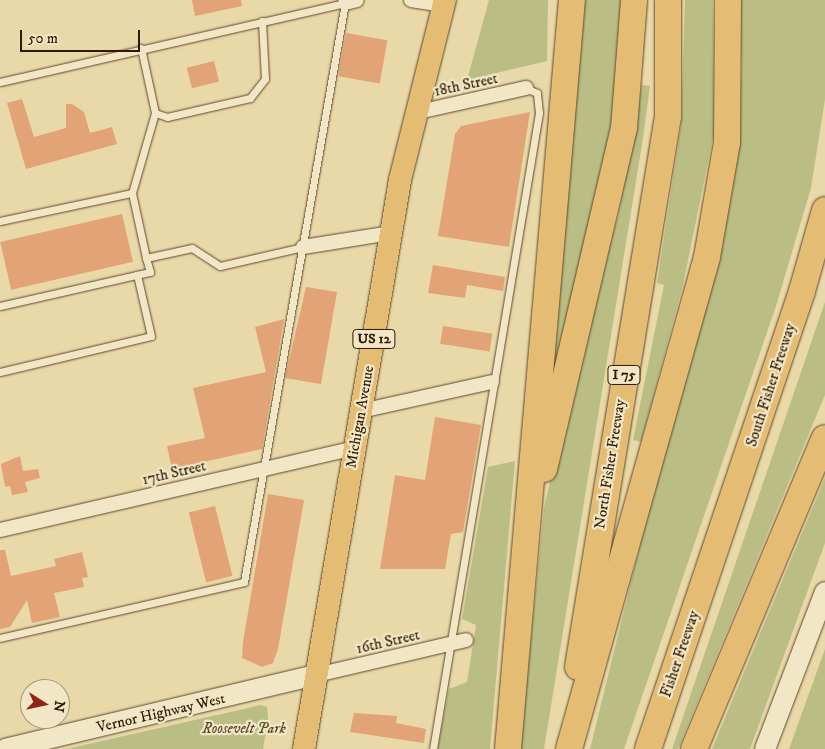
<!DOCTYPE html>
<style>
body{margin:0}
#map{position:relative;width:825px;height:749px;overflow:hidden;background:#e9d8a8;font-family:"IM FELL DW Pica",serif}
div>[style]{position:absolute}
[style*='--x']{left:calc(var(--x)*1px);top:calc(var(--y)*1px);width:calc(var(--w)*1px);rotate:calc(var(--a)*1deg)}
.green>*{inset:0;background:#babe85}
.building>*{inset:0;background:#e2a377;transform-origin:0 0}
.roads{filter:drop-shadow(0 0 1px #5e492c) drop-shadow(0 0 1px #5e492c)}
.lane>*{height:7px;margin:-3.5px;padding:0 3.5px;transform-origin:3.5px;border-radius:3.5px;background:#f1e6c6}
.street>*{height:14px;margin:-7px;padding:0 7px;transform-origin:7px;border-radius:7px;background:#f1e6c6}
.secondary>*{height:20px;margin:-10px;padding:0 10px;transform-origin:10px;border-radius:10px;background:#f1e6c6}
.primary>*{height:22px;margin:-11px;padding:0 11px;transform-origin:11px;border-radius:11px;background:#e4bc74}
.highway>*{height:26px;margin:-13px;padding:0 13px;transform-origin:13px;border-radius:13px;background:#e4bc74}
span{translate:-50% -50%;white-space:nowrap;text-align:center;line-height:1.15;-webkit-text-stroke:4.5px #f1e6c6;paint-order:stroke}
.shield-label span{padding:1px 4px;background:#f1e6c6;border:1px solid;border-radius:4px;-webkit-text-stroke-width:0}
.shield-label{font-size:14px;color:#301902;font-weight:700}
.street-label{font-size:15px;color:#301902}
.park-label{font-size:15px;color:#594b29;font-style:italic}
.north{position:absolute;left:20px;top:679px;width:50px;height:50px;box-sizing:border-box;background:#f1e6c6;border:1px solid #a49478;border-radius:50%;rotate:100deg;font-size:14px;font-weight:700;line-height:20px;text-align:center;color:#301902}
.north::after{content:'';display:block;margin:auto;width:18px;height:22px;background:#8f2418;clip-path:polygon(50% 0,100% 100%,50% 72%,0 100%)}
.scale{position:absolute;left:20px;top:30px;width:120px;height:22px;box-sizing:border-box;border:2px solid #301902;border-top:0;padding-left:6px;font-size:15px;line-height:18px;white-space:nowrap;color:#301902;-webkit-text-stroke:4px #f1e6c6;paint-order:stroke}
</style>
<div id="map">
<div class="green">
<i style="clip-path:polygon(489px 0,548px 0,547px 61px,467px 80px)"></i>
<i style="clip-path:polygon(582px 0,622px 0,612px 130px,550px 385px)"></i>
<i style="clip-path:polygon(685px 0,713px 0,714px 133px,683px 285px,641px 442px,633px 440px,664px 285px,657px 283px,681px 126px)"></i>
<i style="clip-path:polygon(738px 0,825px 0,825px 99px,811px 188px,776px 306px,624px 749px,590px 749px,736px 154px,742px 67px)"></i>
<i style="clip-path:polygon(642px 85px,650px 86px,643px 138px,544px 749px,520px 749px,544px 508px,598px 272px,618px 217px)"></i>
<i style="clip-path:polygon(825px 302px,825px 395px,678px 749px,672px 749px)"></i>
<i style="clip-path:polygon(515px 461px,490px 749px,437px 749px,449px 689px,467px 682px,476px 625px,462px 619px,488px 467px)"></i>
<i style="clip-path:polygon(825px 478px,825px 543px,750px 749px,712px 749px)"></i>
<i style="clip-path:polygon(825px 649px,825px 749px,789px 749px)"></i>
<i style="clip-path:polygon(261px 705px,267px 707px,268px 719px,263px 749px,66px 749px)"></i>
</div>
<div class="building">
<i style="clip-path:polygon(192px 0,241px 0,242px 6px,195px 16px)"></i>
<i style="left:346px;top:33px;width:42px;height:44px;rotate:10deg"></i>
<i style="left:214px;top:61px;width:21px;height:28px;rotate:76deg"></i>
<i style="clip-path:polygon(22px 99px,34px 137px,66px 128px,66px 104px,72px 104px,84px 112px,90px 133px,112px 127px,117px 144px,26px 169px,7px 103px)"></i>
<i style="clip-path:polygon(530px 112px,509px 247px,438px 236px,455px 134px,461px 126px)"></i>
<i style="left:122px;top:214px;width:49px;height:125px;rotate:77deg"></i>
<i style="clip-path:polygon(433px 265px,505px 277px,503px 291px,467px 285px,465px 298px,428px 293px)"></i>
<i style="clip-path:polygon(306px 287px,337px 292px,321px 384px,285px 378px)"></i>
<i style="clip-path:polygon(284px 319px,262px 449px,172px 469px,167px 446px,205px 438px,193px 388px,266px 372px,255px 327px)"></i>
<i style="left:443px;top:326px;width:50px;height:18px;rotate:9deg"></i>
<i style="clip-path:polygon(435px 417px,481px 425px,463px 532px,451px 534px,445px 569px,380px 569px,395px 475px,425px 480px)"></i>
<i style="clip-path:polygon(20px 456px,23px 471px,38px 469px,40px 478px,25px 482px,28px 492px,12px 495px,10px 486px,5px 487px,1px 464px)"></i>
<i style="clip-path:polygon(268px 494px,304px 500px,278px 649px,273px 663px,262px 667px,242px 658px,243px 642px)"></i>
<i style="left:215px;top:506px;width:72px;height:27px;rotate:76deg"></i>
<i style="clip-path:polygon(0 550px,5px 550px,11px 576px,56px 566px,54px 559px,82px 552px,88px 577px,82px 578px,84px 587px,54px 593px,60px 617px,32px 623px,27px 600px,10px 627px,0 629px)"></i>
<i style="clip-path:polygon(354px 713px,397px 716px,396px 723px,426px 729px,424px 743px,350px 732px)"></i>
</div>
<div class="roads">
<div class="lane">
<i style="--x:141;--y:48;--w:66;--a:77.8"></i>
<i style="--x:155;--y:113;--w:13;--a:18"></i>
<i style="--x:167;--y:117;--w:85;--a:-12.9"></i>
<i style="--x:250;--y:98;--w:24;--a:-52"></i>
<i style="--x:265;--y:79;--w:58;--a:-93"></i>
<i style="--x:0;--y:82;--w:354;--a:-12.9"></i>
<i style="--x:345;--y:3;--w:588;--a:99.9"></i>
<i style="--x:244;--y:582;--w:250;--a:167.1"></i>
<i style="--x:132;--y:193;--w:83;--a:-74"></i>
<i style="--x:0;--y:221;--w:135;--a:-12"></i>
<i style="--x:132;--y:193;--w:66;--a:77.8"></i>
<i style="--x:146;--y:258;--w:47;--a:-12.3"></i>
<i style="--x:192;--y:248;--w:33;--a:33"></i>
<i style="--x:220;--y:266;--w:85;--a:-12.9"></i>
<i style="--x:0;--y:306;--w:154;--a:-12.8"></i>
<i style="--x:150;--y:272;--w:15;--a:-106"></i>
<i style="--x:0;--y:372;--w:155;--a:-13.4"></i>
<i style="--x:151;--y:336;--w:63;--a:-102.9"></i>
<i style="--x:433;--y:749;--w:645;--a:-80.54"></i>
<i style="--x:539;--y:113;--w:20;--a:-96"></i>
<i style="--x:537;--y:93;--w:12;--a:-156"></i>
</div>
<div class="street">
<i style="--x:411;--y:0;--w:33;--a:9"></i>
<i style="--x:345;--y:3;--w:12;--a:-14"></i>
<i style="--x:414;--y:113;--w:115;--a:-12.6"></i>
<i style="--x:303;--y:247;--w:88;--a:-9.1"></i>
<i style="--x:361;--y:411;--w:134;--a:-12.5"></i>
<i style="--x:0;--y:530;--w:364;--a:-13"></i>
<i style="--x:316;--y:675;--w:154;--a:-13.1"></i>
</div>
<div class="secondary">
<i style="--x:5;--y:749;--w:320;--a:-13.4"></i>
<i style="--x:765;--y:749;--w:168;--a:-69.1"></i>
</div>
<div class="primary">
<i style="--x:304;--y:749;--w:577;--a:-80.42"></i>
<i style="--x:400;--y:180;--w:186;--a:-76"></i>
</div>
<div class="highway">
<i style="--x:544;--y:469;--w:350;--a:-76.8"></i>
<i style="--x:624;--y:128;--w:128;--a:-85.5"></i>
<i style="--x:578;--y:667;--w:558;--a:-80.72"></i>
<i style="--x:668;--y:116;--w:116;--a:-90"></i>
<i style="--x:508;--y:749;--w:752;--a:-85.12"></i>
<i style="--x:569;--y:749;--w:511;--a:-74.33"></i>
<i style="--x:707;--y:257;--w:117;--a:-80.1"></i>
<i style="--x:727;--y:142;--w:142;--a:-89.6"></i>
<i style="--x:648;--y:749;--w:483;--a:-71.4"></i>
<i style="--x:802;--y:291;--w:84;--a:-74.1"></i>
<i style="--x:694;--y:749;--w:337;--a:-67.2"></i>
</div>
</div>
<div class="shield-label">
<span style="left:374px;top:339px">US 12</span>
<span style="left:624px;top:375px">I 75</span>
</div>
<div class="street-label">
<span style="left:466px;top:85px;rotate:-12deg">18th Street</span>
<span style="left:771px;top:385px;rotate:-72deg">South Fisher Freeway</span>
<span style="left:360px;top:417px;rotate:-80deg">Michigan Avenue</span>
<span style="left:610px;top:464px;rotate:-81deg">North Fisher Freeway</span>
<span style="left:174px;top:473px;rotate:-13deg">17th Street</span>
<span style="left:388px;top:642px;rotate:-13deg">16th Street</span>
<span style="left:680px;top:654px;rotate:-71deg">Fisher Freeway</span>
<span style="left:161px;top:713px;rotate:-13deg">Vernor Highway West</span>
</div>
<div class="park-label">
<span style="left:244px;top:729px">Roosevelt Park</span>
</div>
<div class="north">N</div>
<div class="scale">50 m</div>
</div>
